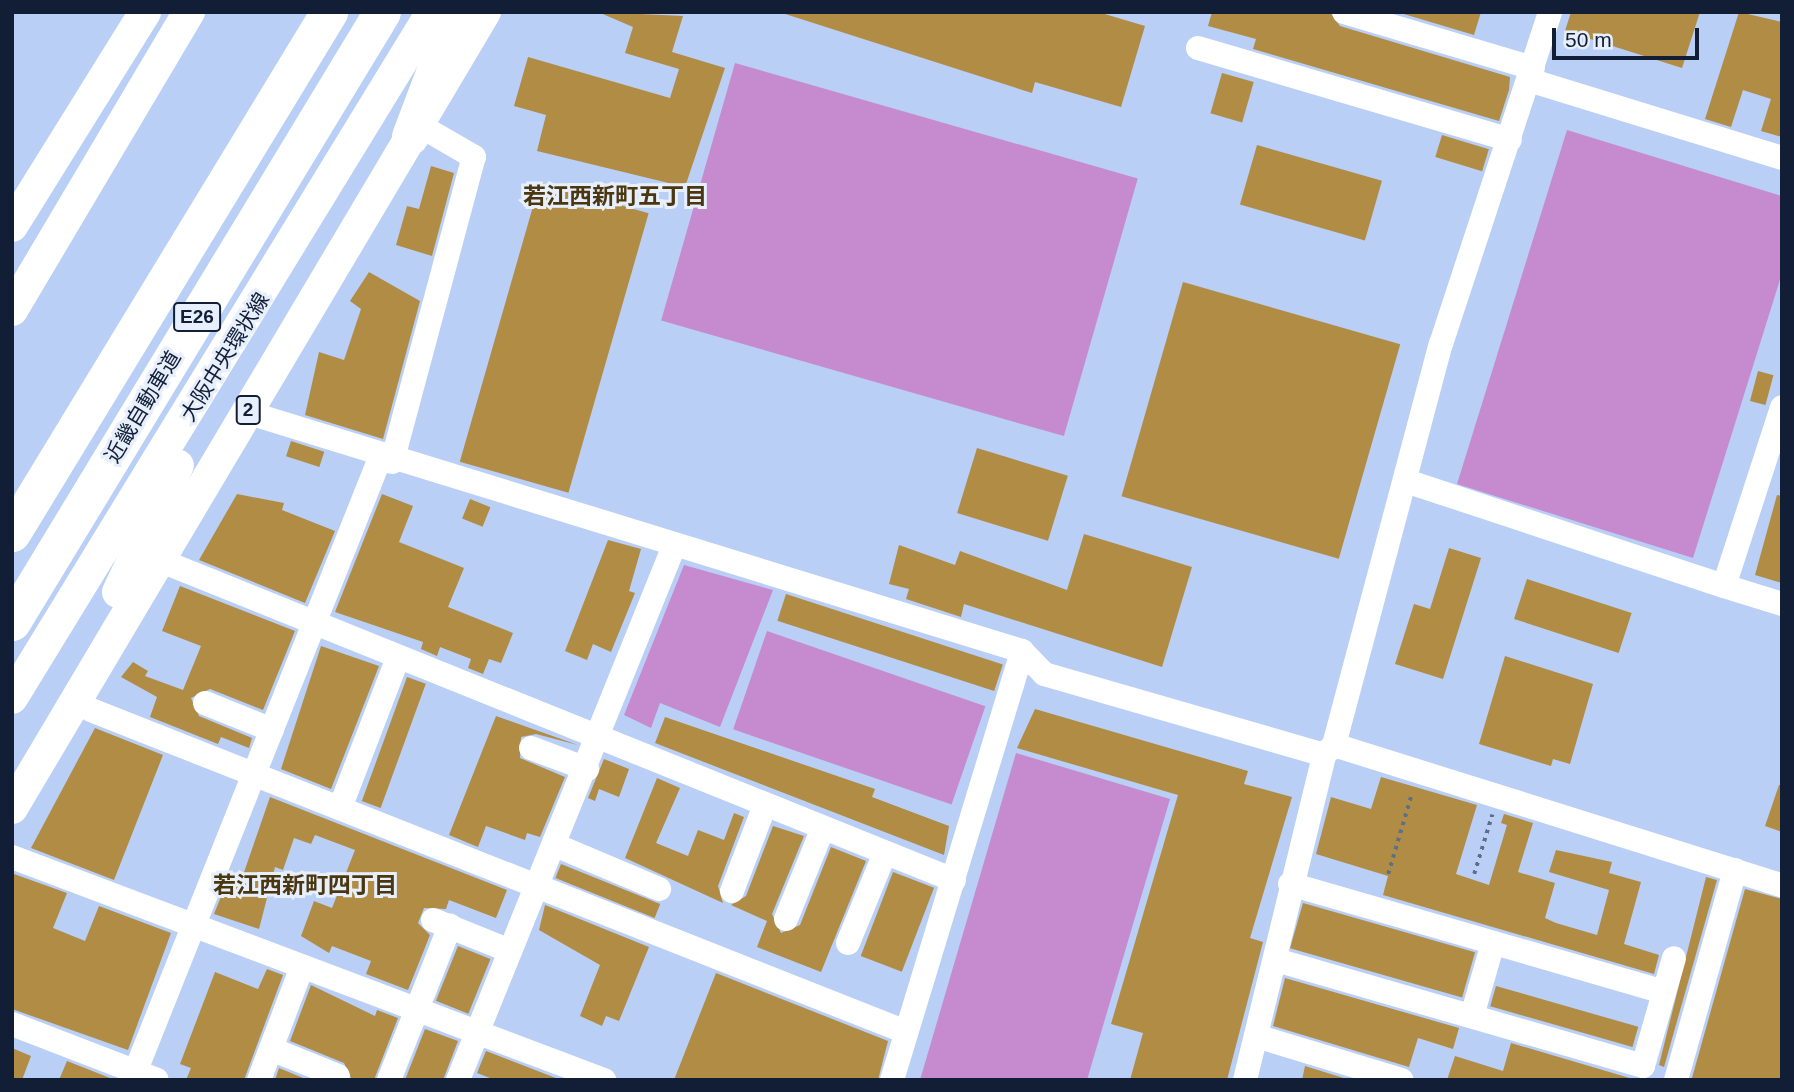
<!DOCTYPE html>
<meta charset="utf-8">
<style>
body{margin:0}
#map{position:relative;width:1794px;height:1092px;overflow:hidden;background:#b9cff6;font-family:Helvetica,"Noto Sans JP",sans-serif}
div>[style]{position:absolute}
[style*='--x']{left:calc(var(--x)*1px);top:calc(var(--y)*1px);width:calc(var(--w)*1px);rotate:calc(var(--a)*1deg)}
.green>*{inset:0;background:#c68bcf;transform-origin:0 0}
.building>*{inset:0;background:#b08c45;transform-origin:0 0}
.path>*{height:3.5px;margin-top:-1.75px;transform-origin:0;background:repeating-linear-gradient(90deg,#5d6e8c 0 3.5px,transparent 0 8.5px)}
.minor>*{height:24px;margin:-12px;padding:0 12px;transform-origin:12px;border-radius:12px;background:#fff}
.major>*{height:32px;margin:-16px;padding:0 16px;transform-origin:16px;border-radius:16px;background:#fff}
.highway>*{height:37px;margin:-18.5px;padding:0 18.5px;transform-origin:18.5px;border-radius:18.5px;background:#fff}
span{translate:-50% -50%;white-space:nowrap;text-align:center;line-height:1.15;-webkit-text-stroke:6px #e7effc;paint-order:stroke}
.shield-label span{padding:2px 5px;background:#e7effc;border:2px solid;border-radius:5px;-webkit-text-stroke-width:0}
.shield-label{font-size:19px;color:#111e36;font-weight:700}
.street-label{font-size:21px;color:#111e36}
.neighbourhood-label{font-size:23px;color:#4a3710;font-weight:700}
.frame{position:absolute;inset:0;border:14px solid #111e36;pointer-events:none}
.scale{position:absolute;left:1552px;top:28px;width:147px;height:32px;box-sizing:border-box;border:4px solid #111e36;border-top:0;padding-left:9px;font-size:21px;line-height:24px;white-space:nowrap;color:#111e36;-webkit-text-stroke:5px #e7effc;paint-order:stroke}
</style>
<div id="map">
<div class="green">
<i style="left:735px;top:63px;width:419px;height:268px;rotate:16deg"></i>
<i style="clip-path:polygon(1567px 130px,1782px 196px,1782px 273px,1693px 558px,1457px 484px)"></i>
<i style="clip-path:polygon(684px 565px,773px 590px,720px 727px,660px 703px,651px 728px,624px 715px)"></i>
<i style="left:767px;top:631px;width:231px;height:104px;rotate:19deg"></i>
<i style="clip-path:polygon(1016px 753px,1170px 799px,1087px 1080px,920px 1080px)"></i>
</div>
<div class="building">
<i style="clip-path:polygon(598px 12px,683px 16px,672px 52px,725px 68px,685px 187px,537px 151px,546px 115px,514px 106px,528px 57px,670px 98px,679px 69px,625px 53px,633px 27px)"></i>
<i style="clip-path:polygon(779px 12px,1098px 12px,1145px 26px,1121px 107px,1035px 82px,1032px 93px)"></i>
<i style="clip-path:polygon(1212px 12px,1330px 12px,1340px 26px,1510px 77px,1509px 90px,1499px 121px,1253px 49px,1256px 39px,1208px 26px)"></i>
<i style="clip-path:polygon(1397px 12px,1481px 12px,1474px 35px)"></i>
<i style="clip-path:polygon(1571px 12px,1700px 12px,1682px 68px,1565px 31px)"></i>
<i style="clip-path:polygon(1739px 12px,1782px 22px,1782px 137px,1761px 131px,1771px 99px,1743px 90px,1731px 127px,1705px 119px)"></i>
<i style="left:1222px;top:73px;width:33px;height:42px;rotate:16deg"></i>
<i style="left:1442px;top:135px;width:49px;height:23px;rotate:17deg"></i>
<i style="left:1257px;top:145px;width:130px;height:62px;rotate:16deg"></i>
<i style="clip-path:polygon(431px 166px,454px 173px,432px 256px,396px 245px,407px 206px,419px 209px)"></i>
<i style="left:540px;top:182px;width:113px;height:291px;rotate:16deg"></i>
<i style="clip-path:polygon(369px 272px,420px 301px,383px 439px,305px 415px,319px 352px,344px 360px,361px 309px,350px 301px)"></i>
<i style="left:1183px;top:282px;width:226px;height:223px;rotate:16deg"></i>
<i style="left:1758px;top:371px;width:16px;height:31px;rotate:15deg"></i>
<i style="left:291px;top:441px;width:35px;height:16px;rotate:18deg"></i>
<i style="left:977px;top:448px;width:95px;height:68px;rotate:17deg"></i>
<i style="clip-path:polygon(237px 494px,284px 503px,282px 510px,335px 531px,305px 603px,199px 560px)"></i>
<i style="clip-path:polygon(382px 494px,413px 506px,399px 542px,464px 568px,448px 607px,513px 633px,501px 663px,489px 659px,483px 674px,468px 668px,471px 659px,440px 647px,437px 656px,421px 649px,423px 642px,335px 612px)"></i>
<i style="clip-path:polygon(1777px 495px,1782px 496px,1782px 583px,1755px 575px)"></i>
<i style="left:470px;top:499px;width:22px;height:21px;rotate:22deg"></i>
<i style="clip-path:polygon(1084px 534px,1192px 567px,1162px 667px,964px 604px,961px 617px,906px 599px,909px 589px,889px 584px,899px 545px,955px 565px,960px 551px,1067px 590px)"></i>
<i style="clip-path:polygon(608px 540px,641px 549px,629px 591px,635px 593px,611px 652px,593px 644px,587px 660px,565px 651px)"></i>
<i style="clip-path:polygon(1449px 548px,1481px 558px,1443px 679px,1395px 664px,1414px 604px,1430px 609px)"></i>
<i style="left:1527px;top:579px;width:110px;height:42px;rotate:18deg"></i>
<i style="clip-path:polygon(180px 586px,295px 631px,263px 710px,210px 689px,191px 698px,199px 716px,252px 738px,249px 748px,221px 737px,218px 744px,150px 717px,157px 697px,121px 677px,133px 662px,148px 671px,145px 676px,183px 690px,201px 646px,162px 631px)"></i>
<i style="left:786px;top:594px;width:228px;height:28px;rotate:18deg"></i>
<i style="clip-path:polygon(321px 646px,379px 666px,331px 789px,281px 769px)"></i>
<i style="clip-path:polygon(1505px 656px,1593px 684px,1570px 764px,1553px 759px,1551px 766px,1479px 744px)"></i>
<i style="left:407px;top:677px;width:20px;height:132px;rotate:20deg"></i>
<i style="clip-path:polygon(1035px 709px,1248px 771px,1244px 784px,1292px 797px,1250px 938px,1263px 942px,1227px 1080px,1130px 1080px,1143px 1033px,1111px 1024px,1178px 795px,1017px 748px)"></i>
<i style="clip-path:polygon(496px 716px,578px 745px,536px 734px,521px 737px,520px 758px,565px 777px,540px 837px,527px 833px,525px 840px,486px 826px,478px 847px,449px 835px)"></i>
<i style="clip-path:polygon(665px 717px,875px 789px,872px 797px,949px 826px,944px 855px,655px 743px)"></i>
<i style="clip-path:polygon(95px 728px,163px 755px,114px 880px,31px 848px)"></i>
<i style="clip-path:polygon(604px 759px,629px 769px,619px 797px,599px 789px,595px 801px,588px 798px)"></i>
<i style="clip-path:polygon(1381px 777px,1477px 805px,1456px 874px,1489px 885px,1507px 825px,1501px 823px,1504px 814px,1533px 823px,1518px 872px,1555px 883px,1545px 918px,1556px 923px,1597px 935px,1609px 890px,1549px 872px,1556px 850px,1612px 862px,1609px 873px,1641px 882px,1624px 944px,1659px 955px,1654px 974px,1383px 895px,1388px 876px,1316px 854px,1331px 797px,1371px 809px)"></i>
<i style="clip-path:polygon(657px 778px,680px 788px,656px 843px,688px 856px,698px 830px,724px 840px,734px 813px,744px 817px,718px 886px,723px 903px,625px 858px)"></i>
<i style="clip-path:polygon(1779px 785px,1782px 785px,1782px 832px,1765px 826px)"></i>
<i style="clip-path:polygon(270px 797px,507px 890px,496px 918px,449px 900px,446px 909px,424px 908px,418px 923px,430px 935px,408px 990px,366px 974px,371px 961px,332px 946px,329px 953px,301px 936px,314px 901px,332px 908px,355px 850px,315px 835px,311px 844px,294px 838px,283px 870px,275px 867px,259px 929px,214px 914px,230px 874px,242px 878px)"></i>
<i style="clip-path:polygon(773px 826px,804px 836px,772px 914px,781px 933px,800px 925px,831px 847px,866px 861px,821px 972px,757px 947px,767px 921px,731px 905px,746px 896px)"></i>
<i style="left:561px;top:864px;width:107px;height:15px;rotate:22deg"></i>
<i style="left:893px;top:872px;width:44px;height:90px;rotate:21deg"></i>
<i style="clip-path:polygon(14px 874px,67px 893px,53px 928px,85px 941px,99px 906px,171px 933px,128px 1050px,12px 1009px)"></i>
<i style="clip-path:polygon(1706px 877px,1717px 880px,1664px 1067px,1659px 1065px)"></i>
<i style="clip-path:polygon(1745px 889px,1782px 899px,1782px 1080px,1698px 1080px,1692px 1078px)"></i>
<i style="left:1303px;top:903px;width:179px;height:47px;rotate:16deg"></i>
<i style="clip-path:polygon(545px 905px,649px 947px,619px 1021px,606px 1016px,602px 1026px,580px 1016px,600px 965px,539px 930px)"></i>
<i style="left:458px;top:946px;width:35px;height:59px;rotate:22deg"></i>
<i style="clip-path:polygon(267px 969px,283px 975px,244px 1080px,186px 1080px,191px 1068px,180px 1064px,215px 972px,258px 989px)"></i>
<i style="clip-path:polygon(716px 973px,888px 1041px,878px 1080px,674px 1080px)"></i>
<i style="clip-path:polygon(1285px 978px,1459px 1028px,1453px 1049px,1418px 1038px,1409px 1067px,1273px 1026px)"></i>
<i style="clip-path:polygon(311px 985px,375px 1016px,377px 1010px,398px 1018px,374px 1080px,352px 1080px,344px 1063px,290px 1041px)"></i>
<i style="left:1496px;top:986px;width:148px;height:21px;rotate:16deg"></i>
<i style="clip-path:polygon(425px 1029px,458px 1041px,443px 1080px,405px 1080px)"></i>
<i style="clip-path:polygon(1511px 1043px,1633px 1079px,1447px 1080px,1455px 1056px,1503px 1071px)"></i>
<i style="clip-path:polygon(12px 1048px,31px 1056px,22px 1080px,12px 1080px)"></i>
<i style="clip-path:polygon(486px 1051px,561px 1080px,495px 1080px,477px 1073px)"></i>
<i style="clip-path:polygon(67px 1061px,115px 1080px,59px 1080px)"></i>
<i style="clip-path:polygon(1305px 1066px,1350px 1080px,1302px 1080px)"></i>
<i style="clip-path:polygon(279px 1068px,308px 1080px,275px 1080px)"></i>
</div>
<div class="path">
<i style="--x:1388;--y:874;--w:84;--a:-73.5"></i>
<i style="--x:1474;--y:874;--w:62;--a:-73"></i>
</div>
<div class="minor">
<i style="--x:1344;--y:12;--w:197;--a:16.5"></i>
<i style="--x:1198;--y:48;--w:325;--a:16.4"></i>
<i style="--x:1529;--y:80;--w:265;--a:17.1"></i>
<i style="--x:246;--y:412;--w:812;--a:17.12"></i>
<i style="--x:1022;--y:651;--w:32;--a:46"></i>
<i style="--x:1044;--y:674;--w:291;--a:16.1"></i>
<i style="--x:1324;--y:755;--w:14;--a:-45"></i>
<i style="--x:1334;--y:745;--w:415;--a:-75.1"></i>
<i style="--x:1441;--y:344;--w:349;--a:-71.8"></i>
<i style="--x:392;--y:462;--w:316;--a:-75"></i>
<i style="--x:474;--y:157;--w:66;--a:-149.9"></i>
<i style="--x:1406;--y:481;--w:335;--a:18.3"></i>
<i style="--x:1724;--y:586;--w:188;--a:-72"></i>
<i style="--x:159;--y:560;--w:857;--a:21.93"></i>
<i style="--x:1724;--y:586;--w:61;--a:17.2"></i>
<i style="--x:205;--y:703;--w:72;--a:21.9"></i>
<i style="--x:91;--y:710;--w:876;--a:21.56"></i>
<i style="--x:1334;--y:745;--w:469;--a:17.4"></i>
<i style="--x:531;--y:748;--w:60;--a:20.6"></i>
<i style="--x:340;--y:808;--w:161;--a:-68.9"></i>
<i style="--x:555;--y:845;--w:113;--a:22.9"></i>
<i style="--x:12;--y:857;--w:633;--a:20.64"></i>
<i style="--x:1290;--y:884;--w:389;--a:16.1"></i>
<i style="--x:732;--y:891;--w:92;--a:-69"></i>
<i style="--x:786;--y:919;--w:98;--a:-67.9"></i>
<i style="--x:433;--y:920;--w:83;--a:21.9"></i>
<i style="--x:848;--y:943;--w:97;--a:-67.7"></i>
<i style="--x:1276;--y:960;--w:382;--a:16.1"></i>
<i style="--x:1643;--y:1066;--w:112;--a:-74"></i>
<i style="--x:1472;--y:1016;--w:76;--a:-74"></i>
<i style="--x:12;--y:1024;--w:155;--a:21.1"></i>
<i style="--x:1256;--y:1036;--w:152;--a:16.8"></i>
<i style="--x:271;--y:1049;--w:72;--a:21.9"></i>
<i style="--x:132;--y:1080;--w:670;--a:-68.26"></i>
<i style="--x:259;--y:1080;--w:121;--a:-69.2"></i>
<i style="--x:389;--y:1080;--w:166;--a:-68.4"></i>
<i style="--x:458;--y:1080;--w:576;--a:-67.98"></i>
<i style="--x:892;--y:1080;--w:448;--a:-73.1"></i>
<i style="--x:1245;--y:1080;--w:334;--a:-76.3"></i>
<i style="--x:1676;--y:1080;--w:218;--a:-74.3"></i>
</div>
<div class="major">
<i style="--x:12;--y:226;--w:252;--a:-58.1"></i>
<i style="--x:12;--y:310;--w:347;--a:-59.3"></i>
<i style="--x:118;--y:592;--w:140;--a:-64.7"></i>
<i style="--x:12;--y:698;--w:804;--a:-58.52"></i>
<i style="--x:12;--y:808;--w:926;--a:-59.28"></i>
</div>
<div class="highway">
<i style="--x:410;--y:136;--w:133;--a:-69.2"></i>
<i style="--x:12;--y:533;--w:610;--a:-58.68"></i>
<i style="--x:12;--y:622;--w:713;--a:-58.76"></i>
</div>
<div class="shield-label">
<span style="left:197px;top:317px">E26</span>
<span style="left:248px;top:410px">2</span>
</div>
<div class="street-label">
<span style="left:225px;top:357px;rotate:-58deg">大阪中央環状線</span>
<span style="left:143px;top:407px;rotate:-59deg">近畿自動車道</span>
</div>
<div class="neighbourhood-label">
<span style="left:615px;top:196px">若江西新町五丁目</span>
<span style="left:305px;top:885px">若江西新町四丁目</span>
</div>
<div class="frame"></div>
<div class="scale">50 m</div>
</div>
